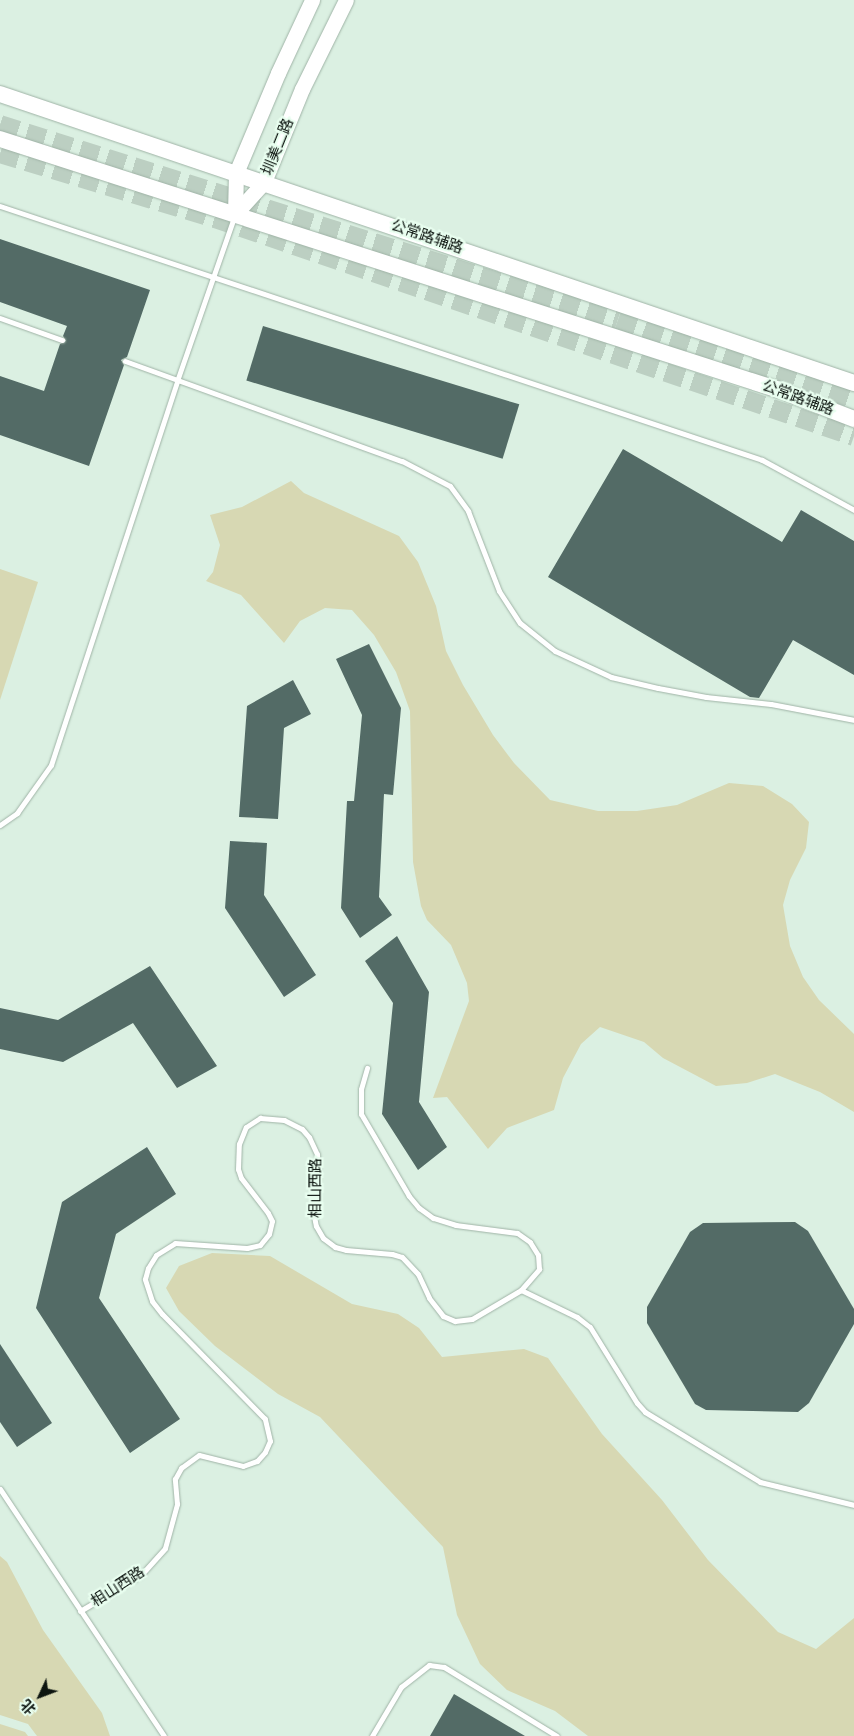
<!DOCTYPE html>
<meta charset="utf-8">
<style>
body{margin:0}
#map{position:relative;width:854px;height:1736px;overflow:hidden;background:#dbf0e2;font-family:"Varela Round","Noto Sans SC",sans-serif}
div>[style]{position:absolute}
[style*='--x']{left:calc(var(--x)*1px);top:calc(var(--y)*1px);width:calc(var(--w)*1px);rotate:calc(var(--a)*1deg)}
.green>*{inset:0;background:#d7d8b3}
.building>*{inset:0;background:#536b66;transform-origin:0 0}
.highway-tunnel>*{height:19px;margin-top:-9.5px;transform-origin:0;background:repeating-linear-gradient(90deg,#bccfc2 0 19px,transparent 0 28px)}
.roads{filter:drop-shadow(0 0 1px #9fb3a6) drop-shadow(0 0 1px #9fb3a6)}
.lane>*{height:5px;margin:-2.5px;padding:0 2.5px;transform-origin:2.5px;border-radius:2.5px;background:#fff}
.secondary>*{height:15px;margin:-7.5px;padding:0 7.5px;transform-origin:7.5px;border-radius:7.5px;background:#fff}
.primary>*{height:16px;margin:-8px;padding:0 8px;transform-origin:8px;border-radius:8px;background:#fff}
span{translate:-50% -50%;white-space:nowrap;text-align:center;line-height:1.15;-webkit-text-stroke:4.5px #e8feef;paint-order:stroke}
.street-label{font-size:15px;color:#0d1510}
.north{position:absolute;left:15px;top:1671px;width:50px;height:50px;-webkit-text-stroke:4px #e8feef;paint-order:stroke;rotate:227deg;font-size:14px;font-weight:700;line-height:20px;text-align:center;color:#0d1510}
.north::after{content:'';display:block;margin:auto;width:18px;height:22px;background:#0d1510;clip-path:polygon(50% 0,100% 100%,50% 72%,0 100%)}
</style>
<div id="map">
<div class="green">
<i style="clip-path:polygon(291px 481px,304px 493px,399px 536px,418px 562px,436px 606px,446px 651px,463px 685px,493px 735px,514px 763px,550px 800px,598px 811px,637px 811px,677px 805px,729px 783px,763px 786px,792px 804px,809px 822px,806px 848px,790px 880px,783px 905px,790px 946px,803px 977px,819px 1000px,854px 1034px,854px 1112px,820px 1092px,775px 1074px,747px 1083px,716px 1086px,663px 1058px,644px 1042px,600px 1027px,581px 1044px,563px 1078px,554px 1110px,507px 1128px,488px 1149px,447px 1097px,433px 1098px,469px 1001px,467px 983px,451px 945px,427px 920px,421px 906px,413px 862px,410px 711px,396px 672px,374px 635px,352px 610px,325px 608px,300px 621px,284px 643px,241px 595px,206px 581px,213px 572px,220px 545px,210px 515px,242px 507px)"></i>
<i style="clip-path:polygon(0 569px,38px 582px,0 700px)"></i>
<i style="clip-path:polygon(212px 1253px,270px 1256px,352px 1304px,398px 1314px,419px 1328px,442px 1357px,524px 1349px,548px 1358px,602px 1434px,662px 1500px,708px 1560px,778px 1632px,816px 1649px,854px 1618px,854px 1736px,588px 1736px,555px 1711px,507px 1690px,480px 1664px,457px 1615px,443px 1547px,320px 1417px,278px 1394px,215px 1346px,179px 1311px,166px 1288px,179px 1266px)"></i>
<i style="clip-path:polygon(0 1556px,7px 1562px,43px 1630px,102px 1713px,110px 1736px,37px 1736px,28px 1724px,0 1715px)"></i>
<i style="clip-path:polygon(0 1724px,25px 1732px,28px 1736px,0 1736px)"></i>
</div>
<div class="building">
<i style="clip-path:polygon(0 239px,150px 290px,127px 357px,121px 360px,124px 365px,89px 466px,0 435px,0 376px,44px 391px,60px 344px,66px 341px,63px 336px,67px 326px,0 302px)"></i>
<i style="left:263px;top:326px;width:268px;height:57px;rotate:17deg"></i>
<i style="clip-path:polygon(623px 449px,782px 542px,801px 510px,854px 541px,854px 675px,793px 640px,759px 698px,750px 697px,548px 577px)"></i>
<i style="clip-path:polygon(369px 644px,401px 708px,393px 795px,384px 794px,379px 897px,392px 915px,360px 938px,341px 908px,347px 801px,354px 801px,362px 715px,336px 659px)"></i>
<i style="clip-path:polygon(293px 680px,311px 714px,284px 728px,278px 819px,239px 817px,247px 706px)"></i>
<i style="clip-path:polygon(230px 841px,267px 843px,264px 895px,316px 975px,284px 997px,225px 908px)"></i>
<i style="clip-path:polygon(397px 936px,429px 992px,419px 1102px,447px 1147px,418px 1170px,382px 1114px,393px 1003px,365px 961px)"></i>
<i style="clip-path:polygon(150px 966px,217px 1066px,177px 1088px,133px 1023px,63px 1062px,0 1049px,0 1008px,58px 1020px)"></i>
<i style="clip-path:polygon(147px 1147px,176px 1194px,116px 1234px,99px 1298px,180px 1419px,130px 1453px,36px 1308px,62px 1202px)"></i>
<i style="clip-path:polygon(795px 1222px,808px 1231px,854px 1309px,854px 1324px,809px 1403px,798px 1412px,706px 1410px,695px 1404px,647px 1323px,647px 1307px,690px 1232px,703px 1223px)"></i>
<i style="clip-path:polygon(0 1344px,52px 1423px,17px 1447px,0 1422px)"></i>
<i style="clip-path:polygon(454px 1694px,525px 1736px,430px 1736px)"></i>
</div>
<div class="highway-tunnel">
<i style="--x:0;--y:124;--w:648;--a:17.51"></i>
<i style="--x:618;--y:319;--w:249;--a:18.7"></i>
<i style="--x:0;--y:153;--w:225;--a:16.8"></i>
<i style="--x:215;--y:218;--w:675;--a:18.84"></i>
</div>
<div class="roads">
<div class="lane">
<i style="--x:0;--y:206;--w:803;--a:18.43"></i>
<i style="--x:762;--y:460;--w:105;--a:28.5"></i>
<i style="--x:0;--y:318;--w:66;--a:19.5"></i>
<i style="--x:125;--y:361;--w:294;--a:19.9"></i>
<i style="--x:402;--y:461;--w:54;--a:27.5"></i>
<i style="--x:450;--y:486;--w:31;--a:54"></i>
<i style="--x:468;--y:511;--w:86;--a:68.8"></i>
<i style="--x:499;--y:591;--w:38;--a:57"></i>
<i style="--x:520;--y:623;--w:45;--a:38.7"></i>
<i style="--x:555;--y:651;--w:62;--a:24.9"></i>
<i style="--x:611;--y:677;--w:48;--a:13.2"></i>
<i style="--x:658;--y:688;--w:49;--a:10.6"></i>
<i style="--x:706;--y:697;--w:65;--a:6.1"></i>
<i style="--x:771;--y:704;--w:85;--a:10.9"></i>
<i style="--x:0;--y:825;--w:21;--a:-35"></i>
<i style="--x:17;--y:813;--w:59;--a:-54.7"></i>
<i style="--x:51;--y:765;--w:404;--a:-71.8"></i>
<i style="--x:177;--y:381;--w:174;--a:-70.8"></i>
<i style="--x:521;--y:1290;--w:62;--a:25.7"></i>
<i style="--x:577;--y:1317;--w:16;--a:38"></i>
<i style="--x:590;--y:1327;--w:89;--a:58.3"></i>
<i style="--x:637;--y:1403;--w:12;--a:48"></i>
<i style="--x:645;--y:1412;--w:135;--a:31.3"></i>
<i style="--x:760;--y:1482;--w:97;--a:13.7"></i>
<i style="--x:0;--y:1489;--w:296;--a:56.4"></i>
<i style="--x:80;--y:1611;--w:71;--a:-30.5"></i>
<i style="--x:141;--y:1575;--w:36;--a:-48"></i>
<i style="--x:165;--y:1548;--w:46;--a:-74.7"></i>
<i style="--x:177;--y:1504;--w:25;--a:-95"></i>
<i style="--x:175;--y:1479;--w:13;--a:-61"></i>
<i style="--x:181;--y:1468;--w:22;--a:-36"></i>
<i style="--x:199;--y:1455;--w:45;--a:14"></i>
<i style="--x:243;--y:1466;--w:15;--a:-20"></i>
<i style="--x:257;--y:1461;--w:12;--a:-48"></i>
<i style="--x:265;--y:1452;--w:12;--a:-66"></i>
<i style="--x:270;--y:1441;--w:23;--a:-103"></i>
<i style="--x:265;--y:1419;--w:147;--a:-134.4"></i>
<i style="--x:162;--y:1314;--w:16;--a:-128"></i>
<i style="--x:152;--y:1301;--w:23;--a:-108"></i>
<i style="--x:145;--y:1279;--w:11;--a:-75"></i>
<i style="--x:148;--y:1268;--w:15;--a:-58"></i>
<i style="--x:156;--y:1255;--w:22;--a:-32"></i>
<i style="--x:175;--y:1243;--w:72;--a:4"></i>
<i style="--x:247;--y:1248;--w:13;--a:-13"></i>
<i style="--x:260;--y:1245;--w:14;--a:-51"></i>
<i style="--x:269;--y:1234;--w:13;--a:-77"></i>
<i style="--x:272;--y:1221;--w:9;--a:-117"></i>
<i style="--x:268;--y:1213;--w:44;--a:-127.6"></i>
<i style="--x:241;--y:1178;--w:9;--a:-108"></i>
<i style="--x:238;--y:1169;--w:25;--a:-88"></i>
<i style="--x:239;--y:1144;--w:18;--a:-68"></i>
<i style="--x:246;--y:1127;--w:17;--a:-33"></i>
<i style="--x:260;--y:1118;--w:24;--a:5"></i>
<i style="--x:284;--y:1120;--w:20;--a:27"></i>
<i style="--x:302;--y:1129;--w:11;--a:49"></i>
<i style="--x:309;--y:1137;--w:19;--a:65"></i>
<i style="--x:317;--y:1154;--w:22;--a:87"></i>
<i style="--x:318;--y:1176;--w:35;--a:98"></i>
<i style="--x:313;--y:1211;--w:15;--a:79"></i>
<i style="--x:316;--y:1226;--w:14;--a:60"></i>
<i style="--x:323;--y:1238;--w:15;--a:37"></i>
<i style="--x:335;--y:1247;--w:11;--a:15"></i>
<i style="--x:346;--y:1250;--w:46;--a:5"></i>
<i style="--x:392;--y:1254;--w:10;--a:17"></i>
<i style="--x:402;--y:1257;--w:23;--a:47"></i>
<i style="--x:418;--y:1274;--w:26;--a:65"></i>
<i style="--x:429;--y:1298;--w:23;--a:52"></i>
<i style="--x:443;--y:1316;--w:13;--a:23"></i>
<i style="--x:455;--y:1321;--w:17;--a:-7"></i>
<i style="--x:472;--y:1319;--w:57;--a:-30.6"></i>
<i style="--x:521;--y:1290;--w:28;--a:-49"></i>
<i style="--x:539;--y:1269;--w:14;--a:-94"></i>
<i style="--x:538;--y:1255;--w:15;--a:-122"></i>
<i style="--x:530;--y:1242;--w:16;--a:-145"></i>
<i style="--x:517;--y:1233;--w:62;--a:-172.5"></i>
<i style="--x:456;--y:1225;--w:24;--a:-163"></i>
<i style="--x:433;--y:1218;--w:17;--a:-144"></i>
<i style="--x:419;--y:1208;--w:16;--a:-130"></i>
<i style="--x:409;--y:1196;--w:95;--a:-120.3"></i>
<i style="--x:361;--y:1114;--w:25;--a:-90"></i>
<i style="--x:361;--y:1089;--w:22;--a:-74"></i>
<i style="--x:372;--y:1736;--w:57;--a:-59.4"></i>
<i style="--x:401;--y:1687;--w:36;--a:-38"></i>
<i style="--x:429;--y:1665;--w:15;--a:8"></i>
<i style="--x:444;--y:1667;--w:132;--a:31.4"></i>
</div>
<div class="secondary">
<i style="--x:235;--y:214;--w:43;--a:-47.8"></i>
<i style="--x:264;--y:182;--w:100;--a:-67.8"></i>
<i style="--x:302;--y:89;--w:99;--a:-63.7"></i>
<i style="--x:235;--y:214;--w:41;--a:-88.6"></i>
<i style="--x:236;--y:173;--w:108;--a:-67.2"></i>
<i style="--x:278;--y:73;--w:81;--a:-65"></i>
</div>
<div class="primary">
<i style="--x:0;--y:94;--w:902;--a:18.7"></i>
<i style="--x:0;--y:139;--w:815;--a:17.86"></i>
<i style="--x:776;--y:389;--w:84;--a:21"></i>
</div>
</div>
<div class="street-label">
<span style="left:278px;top:147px;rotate:-68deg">圳美二路</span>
<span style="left:427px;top:237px;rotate:19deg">公常路辅路</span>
<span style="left:798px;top:398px;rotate:20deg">公常路辅路</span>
<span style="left:316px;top:1188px;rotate:-90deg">相山西路</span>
<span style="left:118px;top:1587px;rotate:-33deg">相山西路</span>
</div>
<div class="north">北</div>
</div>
